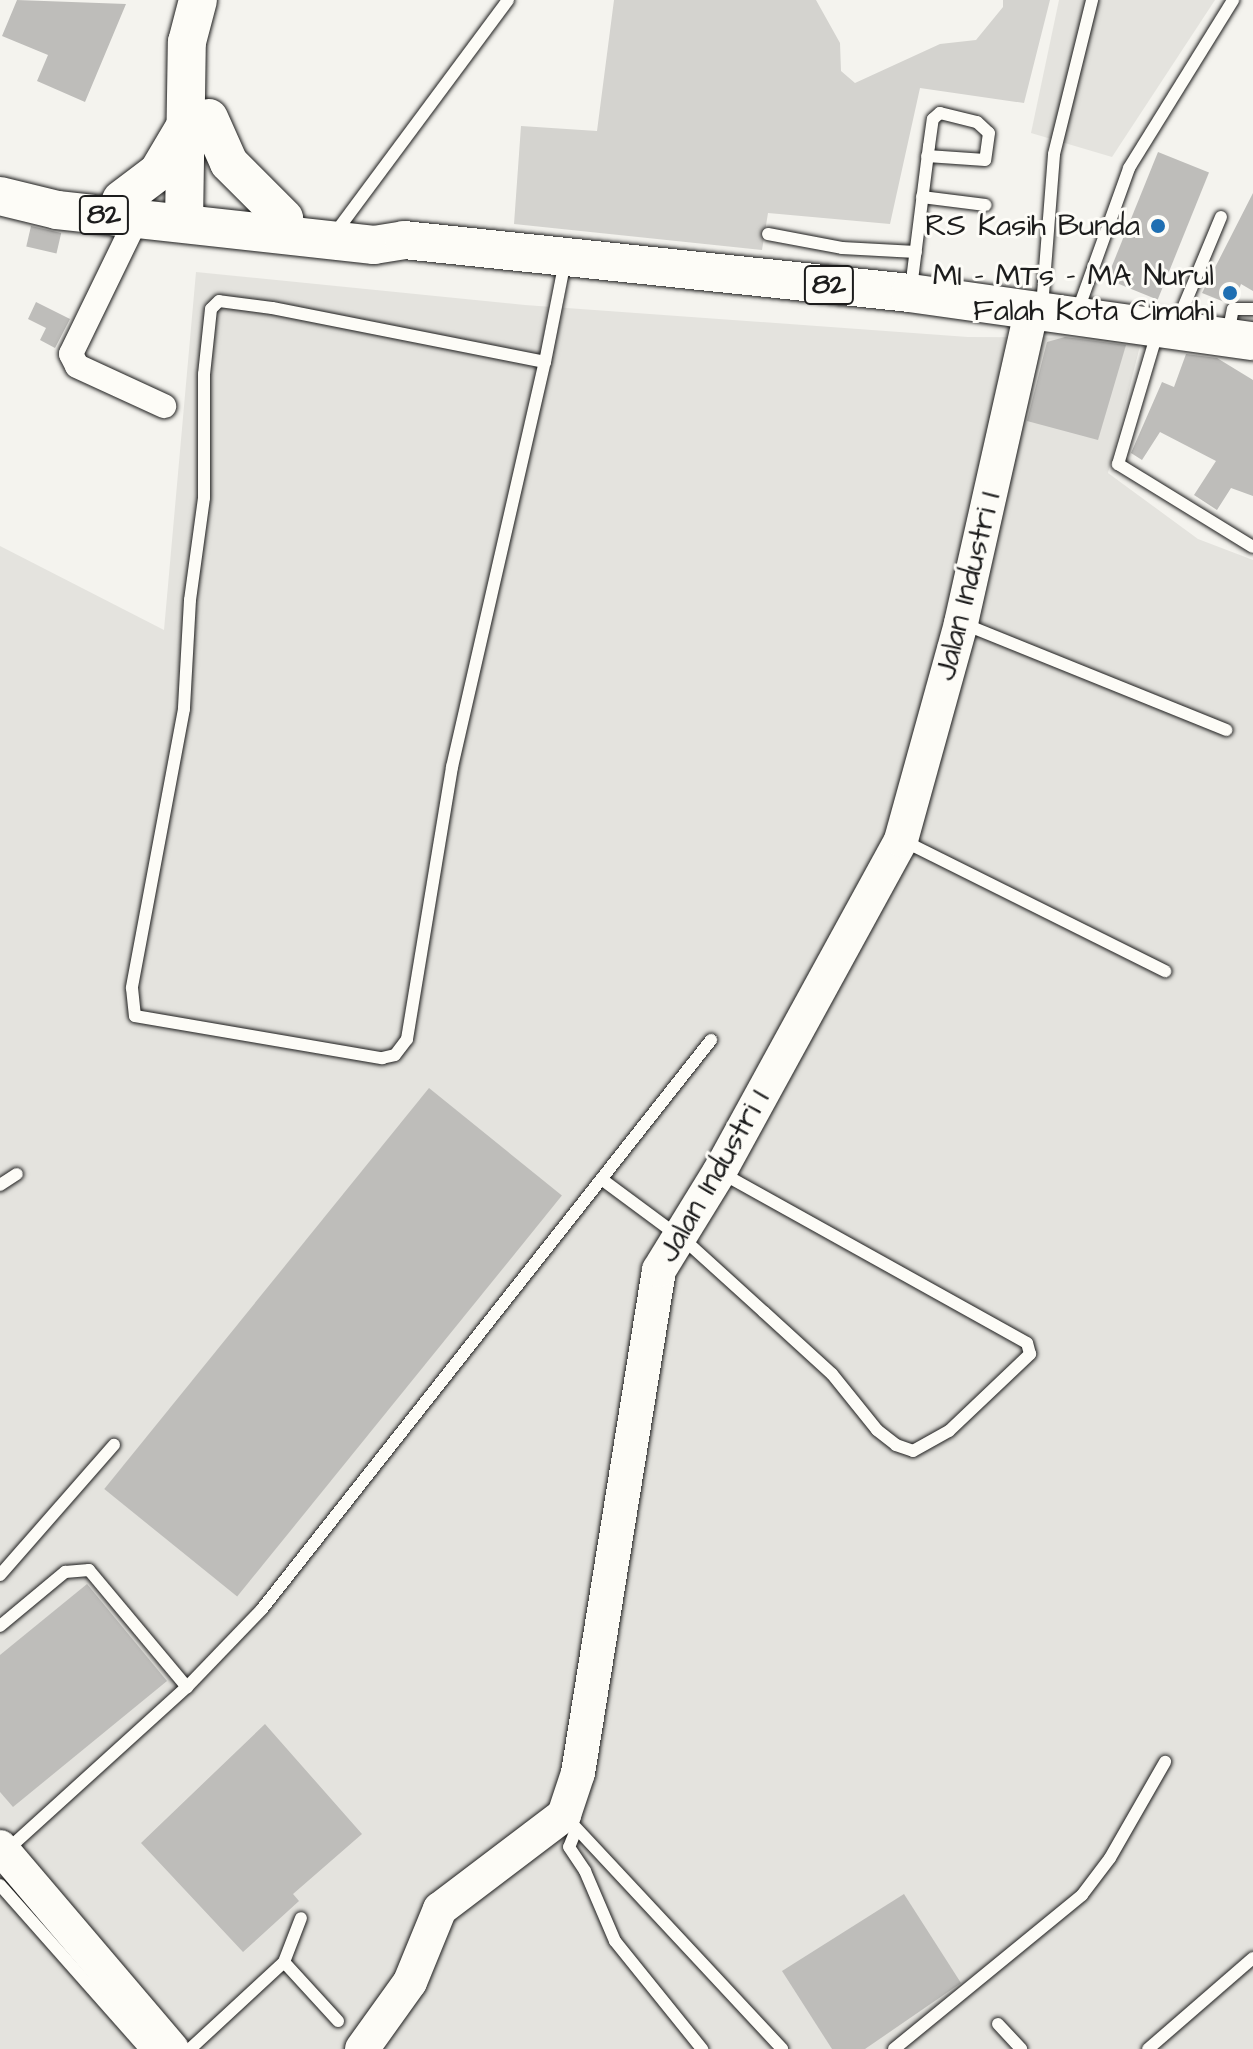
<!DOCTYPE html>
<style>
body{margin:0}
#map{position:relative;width:1253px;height:2049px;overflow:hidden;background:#f4f3ee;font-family:"Architects Daughter",sans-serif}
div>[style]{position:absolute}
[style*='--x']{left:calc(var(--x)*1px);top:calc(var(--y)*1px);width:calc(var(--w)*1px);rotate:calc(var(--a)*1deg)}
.built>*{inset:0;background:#e4e3de}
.green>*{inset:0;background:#d4d3cf}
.building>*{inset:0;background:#bebdba;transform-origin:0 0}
.roads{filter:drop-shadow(0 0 2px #1c1c1c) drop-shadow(0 0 2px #1c1c1c)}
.lane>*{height:12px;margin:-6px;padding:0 6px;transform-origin:6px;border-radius:6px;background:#fdfcf7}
.street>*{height:24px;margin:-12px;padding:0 12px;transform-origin:12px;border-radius:12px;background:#fdfcf7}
.secondary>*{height:34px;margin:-17px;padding:0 17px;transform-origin:17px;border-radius:17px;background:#fdfcf7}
.primary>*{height:38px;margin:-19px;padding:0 19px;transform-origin:19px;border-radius:19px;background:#fdfcf7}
.dots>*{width:22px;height:22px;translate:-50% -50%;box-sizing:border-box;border:4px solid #fdfcf7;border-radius:50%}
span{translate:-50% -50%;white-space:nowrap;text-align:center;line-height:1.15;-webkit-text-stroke:6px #fdfcf7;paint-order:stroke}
.shield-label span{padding:2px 6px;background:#fdfcf7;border:2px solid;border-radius:6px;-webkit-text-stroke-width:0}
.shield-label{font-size:28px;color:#1c1c1c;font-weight:700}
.poi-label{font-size:30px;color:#1c1c1c}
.right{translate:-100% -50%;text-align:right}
.street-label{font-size:30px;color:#1c1c1c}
</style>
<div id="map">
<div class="built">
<i style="clip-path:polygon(1059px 0,1215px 0,1112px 157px,1031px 133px)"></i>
<i style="clip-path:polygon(196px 272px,525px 305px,968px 337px,1142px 338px,1108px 473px,1198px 539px,1253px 560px,1253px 2049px,0 2049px,0 546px,164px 630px)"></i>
</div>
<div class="green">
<i style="clip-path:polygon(614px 0,816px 0,840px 43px,841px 71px,855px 83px,940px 44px,976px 40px,1003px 7px,1003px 0,1050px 0,1024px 103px,920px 88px,890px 224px,768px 213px,762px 250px,514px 224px,521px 126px,597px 131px)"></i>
</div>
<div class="building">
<i style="clip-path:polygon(17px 0,126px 4px,85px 102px,37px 81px,48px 55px,2px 36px)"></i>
<i style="left:1158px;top:152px;width:55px;height:137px;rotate:22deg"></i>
<i style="clip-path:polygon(1253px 193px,1253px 291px,1241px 284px,1235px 300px,1227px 303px,1202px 293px)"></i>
<i style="left:31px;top:226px;width:31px;height:21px;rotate:13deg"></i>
<i style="clip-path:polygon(36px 302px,70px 319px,55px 348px,40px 340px,46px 328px,28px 319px)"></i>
<i style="clip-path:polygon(1065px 337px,1126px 345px,1098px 440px,1027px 421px,1047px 342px)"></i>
<i style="clip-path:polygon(1186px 354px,1217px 358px,1253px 380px,1253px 496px,1231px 488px,1217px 510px,1194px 495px,1216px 461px,1160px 432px,1142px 460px,1131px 453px,1162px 382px,1174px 387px)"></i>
<i style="left:429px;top:1088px;width:171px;height:516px;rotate:39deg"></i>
<i style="clip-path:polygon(87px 1584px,167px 1681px,13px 1807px,0 1792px,0 1655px)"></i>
<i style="clip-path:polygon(265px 1724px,362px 1834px,293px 1894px,299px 1901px,243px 1952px,141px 1843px)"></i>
<i style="clip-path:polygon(904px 1894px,961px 1983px,865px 2049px,832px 2049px,782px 1971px)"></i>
</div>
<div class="roads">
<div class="lane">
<i style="--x:922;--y:197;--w:64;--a:7.2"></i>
<i style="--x:341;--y:225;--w:280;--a:-53.4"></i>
<i style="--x:768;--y:234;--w:75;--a:10.7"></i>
<i style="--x:842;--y:248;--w:74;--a:3.1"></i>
<i style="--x:911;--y:288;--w:143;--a:-82.8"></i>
<i style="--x:929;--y:146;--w:27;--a:-82"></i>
<i style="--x:933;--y:119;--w:9;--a:-41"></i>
<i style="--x:940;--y:113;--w:38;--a:14"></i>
<i style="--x:977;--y:122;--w:16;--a:43"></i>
<i style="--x:989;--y:133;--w:27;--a:98"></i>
<i style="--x:985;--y:160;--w:58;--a:-176.1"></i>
<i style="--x:1042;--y:307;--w:153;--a:-85.5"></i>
<i style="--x:1054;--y:154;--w:159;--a:-76.1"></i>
<i style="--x:1078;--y:310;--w:151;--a:-70.2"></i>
<i style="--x:1129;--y:168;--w:198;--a:-58.2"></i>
<i style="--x:1176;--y:325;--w:117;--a:-67.4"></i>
<i style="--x:1158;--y:330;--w:140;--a:106.6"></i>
<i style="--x:1118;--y:464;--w:158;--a:31.6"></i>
<i style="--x:1228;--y:334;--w:25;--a:-79"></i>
<i style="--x:1233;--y:309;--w:20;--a:0"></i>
<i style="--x:545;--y:362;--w:278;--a:-168.8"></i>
<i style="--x:272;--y:308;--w:53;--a:-172.5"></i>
<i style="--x:219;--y:301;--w:11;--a:135"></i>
<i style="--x:211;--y:309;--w:65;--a:96.1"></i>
<i style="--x:204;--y:374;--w:124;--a:90"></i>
<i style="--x:204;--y:498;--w:103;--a:97.8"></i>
<i style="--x:190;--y:600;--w:109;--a:93.2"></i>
<i style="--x:184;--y:709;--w:284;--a:100.6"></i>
<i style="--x:132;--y:988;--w:28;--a:84"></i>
<i style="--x:135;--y:1016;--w:251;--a:9.7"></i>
<i style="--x:382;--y:1058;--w:13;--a:-13"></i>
<i style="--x:395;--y:1055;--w:20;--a:-53"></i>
<i style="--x:407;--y:1039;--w:276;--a:-80.6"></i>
<i style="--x:452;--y:767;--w:416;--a:-77.1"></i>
<i style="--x:545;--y:362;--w:103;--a:-78.8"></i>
<i style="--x:964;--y:624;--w:283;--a:22"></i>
<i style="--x:904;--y:841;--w:292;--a:26.5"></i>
<i style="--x:604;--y:1181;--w:106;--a:36.5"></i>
<i style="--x:689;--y:1244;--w:101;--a:42.2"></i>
<i style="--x:764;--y:1312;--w:92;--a:42.4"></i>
<i style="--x:832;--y:1374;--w:72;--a:51.2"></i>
<i style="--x:877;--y:1430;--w:24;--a:38"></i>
<i style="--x:896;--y:1445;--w:18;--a:19"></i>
<i style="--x:913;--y:1451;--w:41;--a:-29.1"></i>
<i style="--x:949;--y:1431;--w:112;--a:-43.5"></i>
<i style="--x:1030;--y:1354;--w:11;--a:-105"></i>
<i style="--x:1027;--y:1343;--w:349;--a:-150.9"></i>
<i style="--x:0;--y:1185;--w:20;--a:-33"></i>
<i style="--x:0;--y:1575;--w:173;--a:-48.8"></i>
<i style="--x:0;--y:1626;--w:85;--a:-39.7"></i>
<i style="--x:65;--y:1572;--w:24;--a:-5"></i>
<i style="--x:89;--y:1570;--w:153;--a:50.1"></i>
<i style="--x:566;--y:1817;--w:317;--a:47"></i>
<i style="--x:576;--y:1830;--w:18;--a:112"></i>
<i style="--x:569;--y:1847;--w:29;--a:56"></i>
<i style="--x:585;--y:1871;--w:76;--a:66.8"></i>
<i style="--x:615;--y:1941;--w:139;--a:51.1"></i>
<i style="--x:7;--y:1850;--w:243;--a:-42.2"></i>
<i style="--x:187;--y:1687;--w:108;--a:-46.1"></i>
<i style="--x:262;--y:1609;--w:725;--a:-51.72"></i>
<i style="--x:0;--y:1885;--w:219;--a:48.5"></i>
<i style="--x:284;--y:1962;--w:80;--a:47.5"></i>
<i style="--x:998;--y:2024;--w:34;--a:47"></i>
<i style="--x:190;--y:2049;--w:128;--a:-42.8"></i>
<i style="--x:284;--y:1962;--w:47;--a:-68.9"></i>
<i style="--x:894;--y:2049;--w:243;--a:-39.3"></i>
<i style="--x:1082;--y:1895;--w:46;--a:-52.9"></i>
<i style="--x:1110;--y:1858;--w:111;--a:-60.2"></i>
<i style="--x:1148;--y:2049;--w:139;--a:-40.9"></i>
</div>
<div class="street">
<i style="--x:137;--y:218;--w:151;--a:115.9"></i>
<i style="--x:71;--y:354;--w:13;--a:63"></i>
<i style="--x:77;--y:366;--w:96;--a:24.7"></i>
</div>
<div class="secondary">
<i style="--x:0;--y:1847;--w:265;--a:49.6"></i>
<i style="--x:362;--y:2049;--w:82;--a:-54.4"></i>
<i style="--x:410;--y:1982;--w:79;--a:-67.7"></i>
<i style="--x:440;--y:1909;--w:156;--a:-37.2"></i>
<i style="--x:564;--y:1815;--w:44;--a:-71.6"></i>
<i style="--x:578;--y:1773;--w:509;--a:-80.85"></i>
<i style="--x:659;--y:1270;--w:116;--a:-58.4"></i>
<i style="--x:720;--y:1171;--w:377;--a:-61.3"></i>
<i style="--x:901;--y:840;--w:225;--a:-74.5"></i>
<i style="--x:961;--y:623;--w:322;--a:-77.3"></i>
</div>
<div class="primary">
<i style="--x:209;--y:118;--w:49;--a:66"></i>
<i style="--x:229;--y:163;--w:78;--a:45"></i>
<i style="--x:0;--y:196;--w:59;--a:13.8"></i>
<i style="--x:57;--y:210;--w:319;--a:6.3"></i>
<i style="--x:374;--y:245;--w:30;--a:-9"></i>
<i style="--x:404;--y:240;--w:509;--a:5.98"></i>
<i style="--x:910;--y:293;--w:346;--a:8"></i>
<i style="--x:121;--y:200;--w:46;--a:-37.1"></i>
<i style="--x:158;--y:172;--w:51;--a:-59.4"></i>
<i style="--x:184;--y:223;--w:181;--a:-89.1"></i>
<i style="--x:187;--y:42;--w:43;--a:-75.3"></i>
</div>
</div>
<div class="dots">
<i style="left:1158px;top:226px;background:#1f6fb2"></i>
<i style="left:1230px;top:293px;background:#1f6fb2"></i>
</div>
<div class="shield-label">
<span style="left:104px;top:215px">82</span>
<span style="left:829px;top:285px">82</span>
</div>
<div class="poi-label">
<span class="right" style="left:1140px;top:226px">RS Kasih Bunda</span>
<span class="right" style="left:1214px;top:293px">MI - MTs - MA Nurul<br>Falah Kota Cimahi</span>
</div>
<div class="street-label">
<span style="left:968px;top:586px;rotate:-76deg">Jalan Industri I</span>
<span style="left:714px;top:1176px;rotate:-60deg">Jalan Industri I</span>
</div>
</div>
